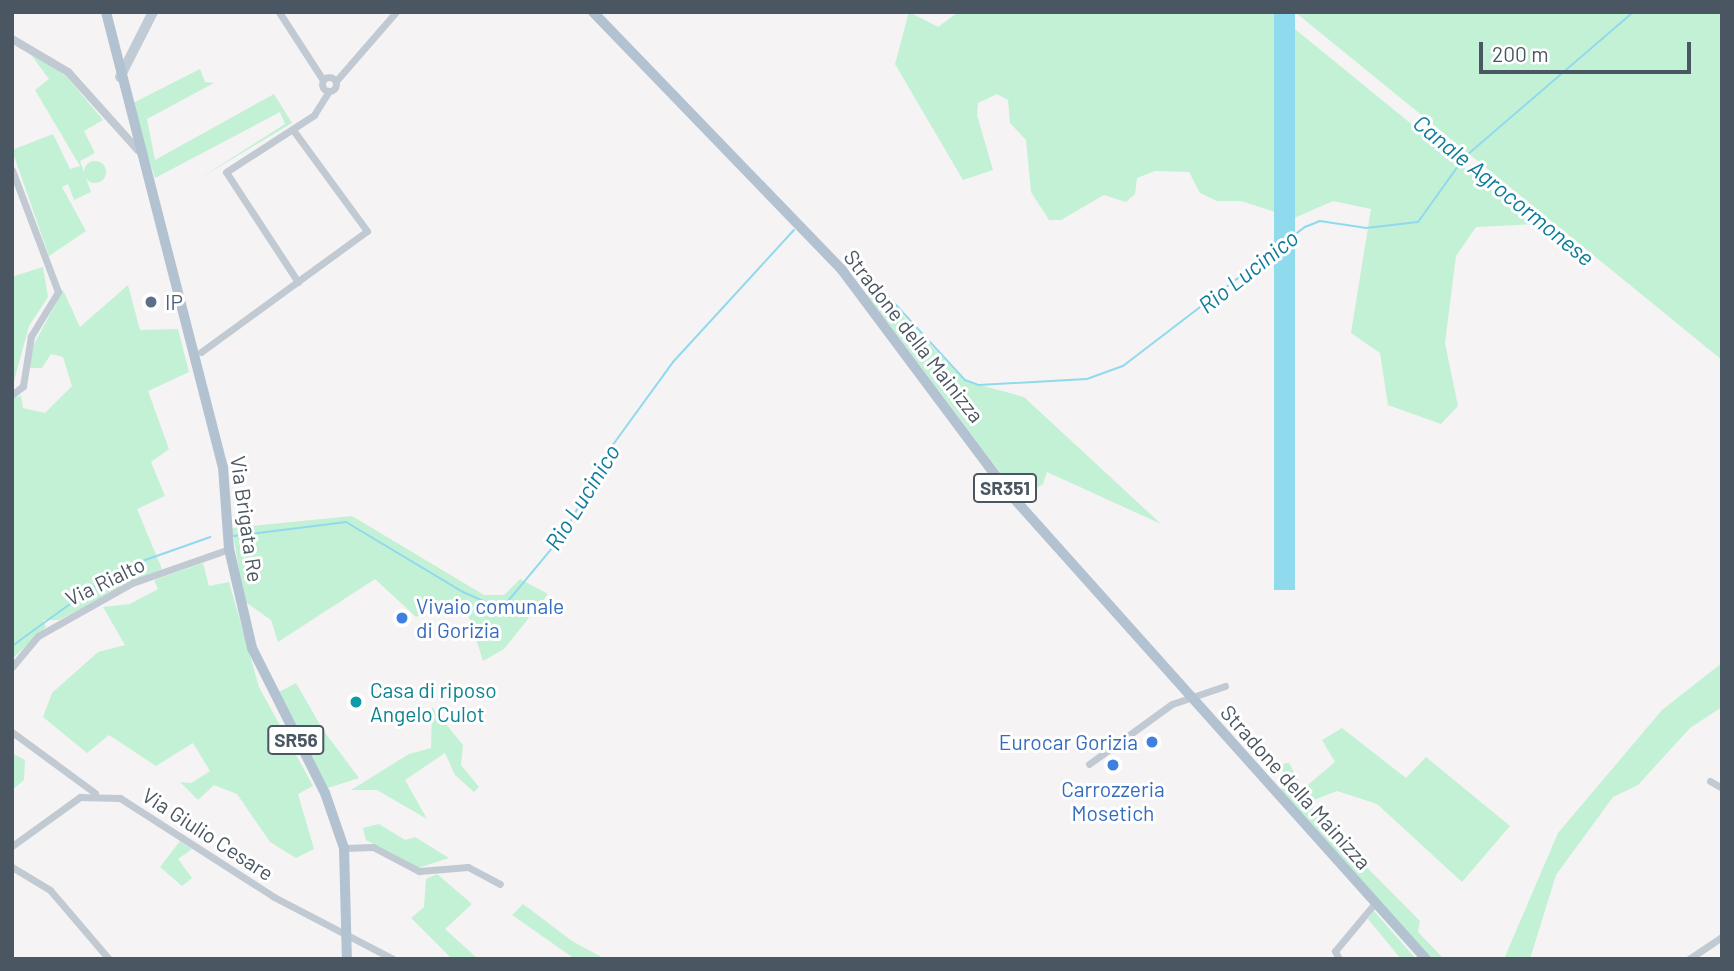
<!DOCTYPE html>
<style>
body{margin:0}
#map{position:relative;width:1734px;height:971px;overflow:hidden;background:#f5f3f3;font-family:Barlow,sans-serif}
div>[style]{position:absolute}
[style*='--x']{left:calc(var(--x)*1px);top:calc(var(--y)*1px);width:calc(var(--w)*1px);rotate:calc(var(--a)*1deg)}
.green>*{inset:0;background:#c3f1d5}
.round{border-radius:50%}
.water>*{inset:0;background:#90daee;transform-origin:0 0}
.stream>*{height:2px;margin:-1px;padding:0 1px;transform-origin:1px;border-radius:1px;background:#90daee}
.minor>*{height:7px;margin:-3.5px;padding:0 3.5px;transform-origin:3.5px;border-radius:3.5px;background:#c1cad2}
.minor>.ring{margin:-3.5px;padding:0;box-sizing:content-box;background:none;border:7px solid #c1cad2;border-radius:50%}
.tertiary>*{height:8px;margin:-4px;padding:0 4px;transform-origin:4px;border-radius:4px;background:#c1cad2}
.secondary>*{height:10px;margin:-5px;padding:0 5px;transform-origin:5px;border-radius:5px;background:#c1cbd6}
.primary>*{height:10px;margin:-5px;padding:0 5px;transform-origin:5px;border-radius:5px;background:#b3c2d1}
.dots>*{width:19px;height:19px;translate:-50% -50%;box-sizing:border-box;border:4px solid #fff;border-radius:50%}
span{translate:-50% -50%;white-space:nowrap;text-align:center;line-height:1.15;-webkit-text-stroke:6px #fff;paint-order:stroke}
.shield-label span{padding:2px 5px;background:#fff;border:2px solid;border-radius:5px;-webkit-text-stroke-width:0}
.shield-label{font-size:19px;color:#4a5661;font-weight:700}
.service-label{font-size:21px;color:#4e5e75}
.left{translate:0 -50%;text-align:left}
.street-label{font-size:21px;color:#4a5661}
.shop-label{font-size:21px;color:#366cbe}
.right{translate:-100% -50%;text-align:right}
.culture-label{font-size:21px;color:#0d838f}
.water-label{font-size:23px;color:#0c7c9b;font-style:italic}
.frame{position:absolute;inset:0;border:14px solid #4a5661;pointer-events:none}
.scale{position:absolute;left:1479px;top:42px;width:212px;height:32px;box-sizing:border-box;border:4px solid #4a5661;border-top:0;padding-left:9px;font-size:21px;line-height:24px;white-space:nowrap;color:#4a5661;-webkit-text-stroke:5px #fff;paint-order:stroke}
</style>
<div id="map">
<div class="green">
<i style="clip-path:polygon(909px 12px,938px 27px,957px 13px,973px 12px,1274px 12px,1534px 224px,1476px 227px,1456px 256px,1445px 343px,1458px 406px,1441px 424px,1388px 405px,1380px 353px,1351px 333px,1371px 209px,1333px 201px,1294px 218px,1241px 201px,1217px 201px,1200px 193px,1189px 172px,1155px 171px,1137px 178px,1135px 194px,1126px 202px,1104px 195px,1061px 220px,1049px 220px,1031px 192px,1026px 140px,1010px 123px,1008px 100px,997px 94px,978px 103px,977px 115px,993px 170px,963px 180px,895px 64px)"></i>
<i style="clip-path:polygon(1295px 12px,1722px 12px,1722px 360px)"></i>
<i style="clip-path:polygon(26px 48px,67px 77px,103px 120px,84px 131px,95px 153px,80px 161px,91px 192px,74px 200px,68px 184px,62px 187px,86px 231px,49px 256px,12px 150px,53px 134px,70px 169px,80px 166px,35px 90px,49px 79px)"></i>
<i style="clip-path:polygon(200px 69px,205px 82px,214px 83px,147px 119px,155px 160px,274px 94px,292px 123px,197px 180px,285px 124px,280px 112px,155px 178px,131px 104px)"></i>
<i class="round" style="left:84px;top:161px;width:22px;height:22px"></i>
<i style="clip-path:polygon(43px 267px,48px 297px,29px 326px,12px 388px,12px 271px,14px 276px)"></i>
<i style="clip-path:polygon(128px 285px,140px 330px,178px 329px,189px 372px,148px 391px,169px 449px,151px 462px,165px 496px,137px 509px,162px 569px,59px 620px,43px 620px,46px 627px,12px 659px,12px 398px,21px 396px,23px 408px,45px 413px,72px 386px,63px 357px,51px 354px,42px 368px,30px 368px,32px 348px,63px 290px,80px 327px)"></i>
<i style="clip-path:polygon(867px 295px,883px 295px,965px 381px,1024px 397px,1161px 524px,1047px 472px,1043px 484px,1020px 499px)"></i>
<i style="clip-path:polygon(352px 516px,484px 595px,504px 595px,520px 579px,548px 594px,504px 649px,483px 661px,469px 617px,451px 599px,416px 617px,375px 579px,278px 642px,271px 620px,244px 601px,232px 528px)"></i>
<i style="clip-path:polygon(203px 563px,209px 586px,229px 582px,259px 687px,313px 786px,298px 794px,314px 849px,296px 858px,270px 842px,237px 794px,214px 785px,198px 800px,180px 782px,191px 783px,210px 771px,193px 743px,156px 766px,109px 735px,87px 753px,43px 717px,52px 693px,98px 652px,125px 645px,103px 607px,130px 604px,158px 589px,154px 580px)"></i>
<i style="clip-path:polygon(1722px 663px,1722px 707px,1690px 728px,1638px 785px,1613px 797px,1556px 875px,1530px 959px,1504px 959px,1558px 833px,1662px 710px)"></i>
<i style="clip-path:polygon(296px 683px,323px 730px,359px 778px,328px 788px,275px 694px)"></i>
<i style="clip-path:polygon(432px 707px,463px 745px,461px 765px,479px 787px,474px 792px,455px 775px,445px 753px,405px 780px,427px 819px,377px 790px,351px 790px,409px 754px,431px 748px)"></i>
<i style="clip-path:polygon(1342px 728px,1406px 778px,1426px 757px,1510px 826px,1462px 882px,1377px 804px,1337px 791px,1314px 800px,1312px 812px,1420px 921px,1418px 932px,1444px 959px,1430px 959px,1280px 791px,1285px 777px,1279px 764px,1289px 763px,1303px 789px,1335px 762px,1322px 740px)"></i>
<i style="clip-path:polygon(12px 753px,25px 760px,24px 780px,12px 790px)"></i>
<i style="clip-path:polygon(379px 824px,405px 840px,415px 837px,449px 858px,418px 868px,366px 840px,363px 828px)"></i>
<i style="clip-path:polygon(180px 841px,192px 849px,178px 859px,192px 878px,182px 886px,160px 867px)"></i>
<i style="clip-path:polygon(437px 874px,472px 904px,445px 929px,478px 959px,452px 959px,411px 918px,424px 907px,426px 879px)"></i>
<i style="clip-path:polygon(523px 904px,572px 941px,605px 959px,575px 959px,512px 915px)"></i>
<i style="clip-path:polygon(1374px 911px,1416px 959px,1401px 959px,1368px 919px)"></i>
</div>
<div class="water">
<i style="left:1274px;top:12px;width:21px;height:578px"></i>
</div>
<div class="stream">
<i style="--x:1467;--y:155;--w:219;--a:-40.7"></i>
<i style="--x:850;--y:255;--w:170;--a:47.4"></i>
<i style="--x:965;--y:380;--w:15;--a:20"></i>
<i style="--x:979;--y:385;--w:108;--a:-3.2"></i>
<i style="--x:1087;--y:379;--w:38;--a:-20"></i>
<i style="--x:1123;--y:366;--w:229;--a:-37.4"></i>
<i style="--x:1305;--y:227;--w:16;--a:-22"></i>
<i style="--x:1320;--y:221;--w:47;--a:8.7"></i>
<i style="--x:1366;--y:228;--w:52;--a:-6.6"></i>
<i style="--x:1418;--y:222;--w:74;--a:-54.4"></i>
<i style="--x:234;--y:536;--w:113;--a:-7.1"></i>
<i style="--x:346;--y:522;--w:136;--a:30.9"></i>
<i style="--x:463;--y:592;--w:32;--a:24"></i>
<i style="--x:492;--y:605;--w:16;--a:-14"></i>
<i style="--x:508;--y:601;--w:86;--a:-50.2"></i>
<i style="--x:563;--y:535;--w:102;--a:-61.2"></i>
<i style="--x:612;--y:446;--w:104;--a:-54"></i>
<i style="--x:673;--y:362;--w:179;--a:-47.5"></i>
<i style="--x:12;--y:646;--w:130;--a:-35.9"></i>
<i style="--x:117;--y:570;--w:99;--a:-19.5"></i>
</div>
<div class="minor">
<i style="--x:279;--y:12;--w:81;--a:57.1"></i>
<i class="ring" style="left:322px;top:77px;width:7px;height:7px"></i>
<i style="--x:336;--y:81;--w:91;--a:-49"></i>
<i style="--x:12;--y:170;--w:130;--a:69.3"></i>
<i style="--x:58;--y:292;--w:52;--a:121.5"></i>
<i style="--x:31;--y:336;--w:51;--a:99.1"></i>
<i style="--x:23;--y:386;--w:14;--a:141"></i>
<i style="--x:298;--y:282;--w:131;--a:-123.2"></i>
<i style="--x:226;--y:172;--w:105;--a:-32.9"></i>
<i style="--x:314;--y:115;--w:28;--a:-58"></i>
<i style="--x:201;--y:352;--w:205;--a:-36.1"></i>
<i style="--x:367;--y:231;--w:125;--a:-126.2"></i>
<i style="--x:12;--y:667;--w:40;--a:-50"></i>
<i style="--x:38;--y:636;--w:108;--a:-29.4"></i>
<i style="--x:132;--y:583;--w:103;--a:-19.3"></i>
<i style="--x:12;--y:732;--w:103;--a:36.3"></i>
<i style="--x:1089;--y:764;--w:102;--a:-35.9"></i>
<i style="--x:1172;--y:704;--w:56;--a:-18.8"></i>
<i style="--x:1710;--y:781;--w:14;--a:30"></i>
<i style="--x:12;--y:846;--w:84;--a:-35.8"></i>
<i style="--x:80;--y:797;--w:40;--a:1.4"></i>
<i style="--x:120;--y:798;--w:183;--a:32.7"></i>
<i style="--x:274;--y:897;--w:134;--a:27.5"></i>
<i style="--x:344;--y:848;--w:29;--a:-2"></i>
<i style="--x:373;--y:847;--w:52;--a:27.6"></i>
<i style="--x:419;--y:871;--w:49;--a:-4.7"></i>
<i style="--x:468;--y:867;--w:36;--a:28"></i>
<i style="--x:12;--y:867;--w:44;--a:31.2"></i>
<i style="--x:50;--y:890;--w:91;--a:49.5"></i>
<i style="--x:1339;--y:959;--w:9;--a:-117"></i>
<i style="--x:1335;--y:951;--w:62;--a:-50.2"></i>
<i style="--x:1689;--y:959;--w:40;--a:-34"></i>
</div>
<div class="tertiary">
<i style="--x:12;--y:39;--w:65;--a:30.5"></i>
<i style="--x:68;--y:72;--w:105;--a:48.1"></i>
</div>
<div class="secondary">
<i style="--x:120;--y:77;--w:73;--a:-63.1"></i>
</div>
<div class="primary">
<i style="--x:106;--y:12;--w:470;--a:75.6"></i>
<i style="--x:223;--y:467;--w:82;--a:85.8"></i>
<i style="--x:229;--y:549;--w:102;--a:76.9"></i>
<i style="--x:252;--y:648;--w:162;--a:63.3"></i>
<i style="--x:325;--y:793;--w:58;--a:70.9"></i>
<i style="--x:344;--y:848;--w:111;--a:88.5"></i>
<i style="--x:593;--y:12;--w:359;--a:46"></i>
<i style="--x:842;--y:270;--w:279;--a:53.2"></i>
<i style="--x:1009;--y:493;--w:625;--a:48.18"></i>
</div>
<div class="dots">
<i style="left:151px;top:302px;background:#5c6f8a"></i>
<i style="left:402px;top:618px;background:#3f7fe0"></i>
<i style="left:356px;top:702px;background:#0f9aa8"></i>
<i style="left:1152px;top:742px;background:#3f7fe0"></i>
<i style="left:1113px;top:765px;background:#3f7fe0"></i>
</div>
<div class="shield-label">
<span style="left:1005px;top:488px">SR351</span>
<span style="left:296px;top:740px">SR56</span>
</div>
<div class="service-label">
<span class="left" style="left:165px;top:302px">IP</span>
</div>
<div class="street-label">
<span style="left:914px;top:336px;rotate:52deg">Stradone della Mainizza</span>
<span style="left:247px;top:519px;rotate:82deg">Via Brigata Re</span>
<span style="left:105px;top:581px;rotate:-26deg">Via Rialto</span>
<span style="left:1296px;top:787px;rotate:48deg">Stradone della Mainizza</span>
<span style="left:208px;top:834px;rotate:33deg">Via Giulio Cesare</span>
</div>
<div class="shop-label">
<span class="left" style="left:416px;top:618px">Vivaio comunale<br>di Gorizia</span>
<span class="right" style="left:1138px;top:742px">Eurocar Gorizia</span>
<span style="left:1113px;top:801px">Carrozzeria<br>Mosetich</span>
</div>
<div class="culture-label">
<span class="left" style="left:370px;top:702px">Casa di riposo<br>Angelo Culot</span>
</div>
<div class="water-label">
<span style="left:1504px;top:190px;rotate:39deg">Canale Agrocormonese</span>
<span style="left:1248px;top:271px;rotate:-38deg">Rio Lucinico</span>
<span style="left:582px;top:497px;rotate:-58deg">Rio Lucinico</span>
</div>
<div class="frame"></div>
<div class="scale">200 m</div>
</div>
